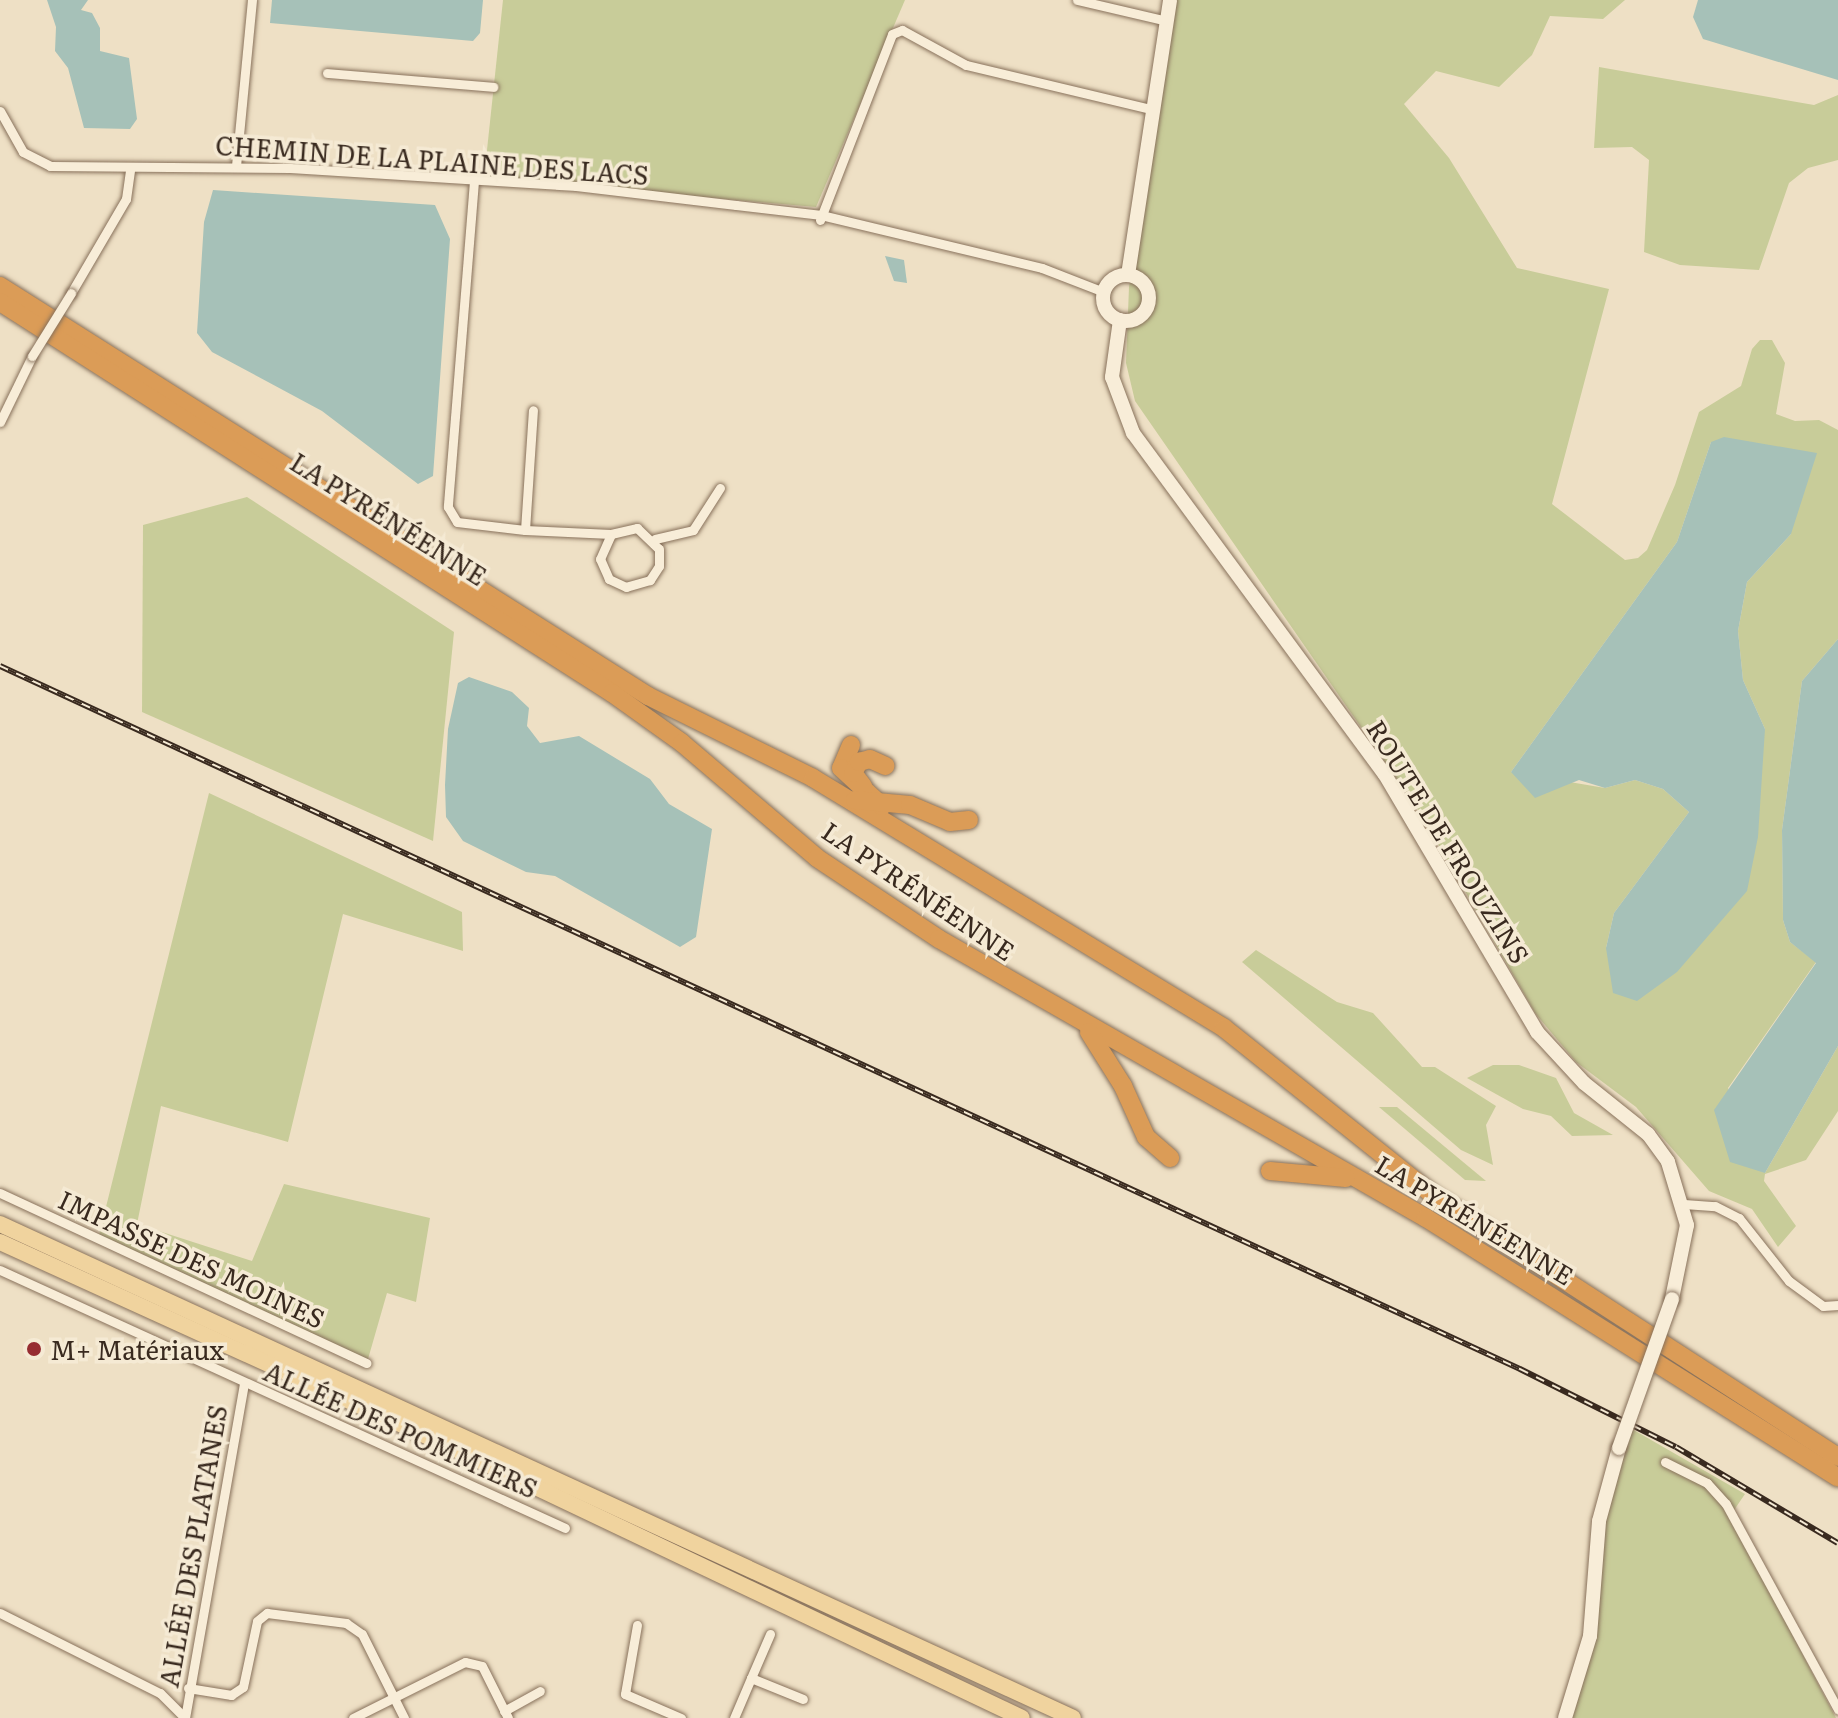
<!DOCTYPE html>
<meta charset="utf-8">
<style>
body{margin:0}
#map{position:relative;width:1838px;height:1718px;overflow:hidden;background:#eee0c5;font-family:Literata,serif}
div>[style]{position:absolute}
[style*='--x']{left:calc(var(--x)*1px);top:calc(var(--y)*1px);width:calc(var(--w)*1px);rotate:calc(var(--a)*1deg)}
.green>*{inset:0;background:#c8cc99}
.water>*{inset:0;background:#a6c1b8}
.roads{filter:drop-shadow(0 0 2px #88715b) drop-shadow(0 0 2px #88715b)}
.street>*{height:9px;margin:-4.5px;padding:0 4.5px;transform-origin:4.5px;border-radius:4.5px;background:#f8edd8}
.secondary>*{height:14px;margin:-7px;padding:0 7px;transform-origin:7px;border-radius:7px;background:#f8edd8}
.secondary>.ring{margin:-7px;padding:0;box-sizing:content-box;background:none;border:14px solid #f8edd8;border-radius:50%}
.primary>*{height:16px;margin:-8px;padding:0 8px;transform-origin:8px;border-radius:8px;background:#f0d39e}
.highway>*{height:18px;margin:-9px;padding:0 9px;transform-origin:9px;border-radius:9px;background:#db9c57}
.rail>*{height:6px;margin-top:-3px;transform-origin:0;background:repeating-linear-gradient(90deg,#f5ead4 0 9px,#392a1f 0 18px);box-sizing:border-box;border-block:2px solid #392a1f}
.bridges{filter:drop-shadow(0 0 2px #88715b) drop-shadow(0 0 2px #88715b)}
.street-bridge>*{height:9px;margin:-4.5px;padding:0 4.5px;transform-origin:4.5px;border-radius:4.5px;background:#f8edd8}
.secondary-bridge>*{height:14px;margin:-7px;padding:0 7px;transform-origin:7px;border-radius:7px;background:#f8edd8}
.dots>*{width:22px;height:22px;translate:-50% -50%;box-sizing:border-box;border:4px solid #f5ead4;border-radius:50%}
span{translate:-50% -50%;white-space:nowrap;text-align:center;line-height:1.15;-webkit-text-stroke:7px #f5ead4;paint-order:stroke}
.street-label{font-size:26px;color:#392a1f}
.poi-label{font-size:26px;color:#392a1f}
.left{translate:0 -50%;text-align:left}
</style>
<div id="map">
<div class="green">
<i style="clip-path:polygon(503px 0,905px 0,816px 207px,484px 178px)"></i>
<i style="clip-path:polygon(evenodd,1174px 0,1625px 0,1603px 19px,1550px 16px,1532px 55px,1499px 87px,1436px 71px,1404px 104px,1449px 158px,1517px 268px,1609px 289px,1552px 504px,1625px 560px,1638px 558px,1647px 550px,1675px 485px,1699px 412px,1741px 386px,1752px 349px,1760px 340px,1772px 340px,1785px 363px,1776px 414px,1795px 421px,1819px 420px,1838px 430px,1838px 639px,1802px 681px,1782px 830px,1783px 920px,1790px 942px,1816px 962px,1728px 1088px,1765px 1173px,1838px 1046px,1838px 1111px,1806px 1160px,1765px 1174px,1764px 1181px,1796px 1226px,1778px 1247px,1752px 1209px,1709px 1191px,1636px 1107px,1576px 1062px,1535px 1013px,1419px 811px,1135px 401px,1126px 363px,1129px 287px,1174px 0,1711px 442px,1791px 534px,1747px 582px,1738px 631px,1743px 680px,1765px 729px,1606px 948px,1614px 913px,1689px 812px,1663px 789px,1635px 780px,1605px 788px,1511px 772px,1677px 542px,1711px 442px)"></i>
<i style="clip-path:polygon(1599px 67px,1814px 105px,1838px 95px,1838px 160px,1808px 168px,1789px 183px,1759px 270px,1680px 265px,1644px 252px,1649px 160px,1632px 147px,1594px 148px)"></i>
<i style="clip-path:polygon(247px 497px,454px 632px,433px 841px,142px 712px,143px 525px)"></i>
<i style="clip-path:polygon(209px 793px,462px 912px,463px 951px,343px 914px,288px 1142px,161px 1106px,137px 1224px,252px 1261px,284px 1184px,430px 1218px,416px 1302px,387px 1293px,366px 1366px,98px 1239px)"></i>
<i style="clip-path:polygon(1256px 950px,1337px 1002px,1373px 1013px,1422px 1067px,1435px 1067px,1496px 1106px,1486px 1125px,1493px 1165px,1461px 1150px,1242px 962px)"></i>
<i style="clip-path:polygon(1493px 1065px,1519px 1065px,1556px 1078px,1574px 1113px,1613px 1135px,1572px 1136px,1551px 1116px,1523px 1109px,1467px 1078px)"></i>
<i style="clip-path:polygon(1379px 1107px,1397px 1107px,1486px 1181px,1465px 1180px)"></i>
<i style="clip-path:polygon(1632px 1429px,1745px 1494px,1730px 1516px,1836px 1718px,1571px 1718px,1598px 1621px,1607px 1504px)"></i>
</div>
<div class="water">
<i style="clip-path:polygon(47px 0,88px 0,81px 10px,92px 13px,100px 28px,100px 51px,129px 58px,137px 119px,130px 129px,84px 128px,68px 68px,55px 51px,56px 27px)"></i>
<i style="clip-path:polygon(272px 0,483px 0,480px 33px,473px 41px,270px 23px)"></i>
<i style="clip-path:polygon(1698px 0,1838px 0,1838px 80px,1703px 39px,1693px 17px)"></i>
<i style="clip-path:polygon(213px 190px,435px 205px,450px 239px,433px 476px,418px 484px,322px 411px,212px 352px,197px 333px,204px 222px)"></i>
<i style="clip-path:polygon(885px 256px,904px 260px,907px 283px,894px 281px)"></i>
<i style="clip-path:polygon(1724px 437px,1817px 453px,1791px 534px,1747px 582px,1738px 631px,1743px 680px,1765px 729px,1758px 837px,1747px 891px,1677px 972px,1637px 1001px,1613px 993px,1606px 948px,1614px 913px,1689px 812px,1663px 789px,1635px 780px,1605px 788px,1579px 780px,1535px 798px,1511px 772px,1677px 542px,1711px 442px)"></i>
<i style="clip-path:polygon(1838px 639px,1838px 1046px,1765px 1173px,1730px 1162px,1714px 1110px,1816px 963px,1790px 942px,1783px 920px,1782px 830px,1802px 681px)"></i>
<i style="clip-path:polygon(469px 677px,512px 692px,529px 708px,527px 726px,540px 743px,579px 736px,650px 779px,669px 804px,712px 829px,696px 937px,680px 947px,555px 876px,526px 872px,463px 841px,446px 817px,445px 785px,448px 729px,458px 683px)"></i>
</div>
<div class="roads">
<div class="street">
<i style="--x:1077;--y:0;--w:92;--a:13.1"></i>
<i style="--x:327;--y:73;--w:167;--a:4.8"></i>
<i style="--x:0;--y:111;--w:47;--a:60.7"></i>
<i style="--x:23;--y:152;--w:30;--a:27"></i>
<i style="--x:50;--y:166;--w:240;--a:0.5"></i>
<i style="--x:290;--y:168;--w:287;--a:3.6"></i>
<i style="--x:576;--y:186;--w:161;--a:6.8"></i>
<i style="--x:736;--y:205;--w:86;--a:6.7"></i>
<i style="--x:821;--y:215;--w:227;--a:13.5"></i>
<i style="--x:1042;--y:268;--w:66;--a:21.2"></i>
<i style="--x:236;--y:166;--w:167;--a:-84.5"></i>
<i style="--x:474;--y:181;--w:327;--a:94.6"></i>
<i style="--x:448;--y:507;--w:17;--a:59"></i>
<i style="--x:457;--y:522;--w:68;--a:6.7"></i>
<i style="--x:525;--y:530;--w:86;--a:2.7"></i>
<i style="--x:611;--y:534;--w:27;--a:-13"></i>
<i style="--x:637;--y:528;--w:30;--a:44"></i>
<i style="--x:659;--y:549;--w:17;--a:90"></i>
<i style="--x:659;--y:566;--w:17;--a:123"></i>
<i style="--x:650;--y:580;--w:25;--a:164"></i>
<i style="--x:626;--y:587;--w:19;--a:-155"></i>
<i style="--x:609;--y:579;--w:22;--a:-114"></i>
<i style="--x:600;--y:559;--w:27;--a:-66"></i>
<i style="--x:820;--y:220;--w:199;--a:-68.8"></i>
<i style="--x:892;--y:34;--w:11;--a:-22"></i>
<i style="--x:902;--y:30;--w:73;--a:28.7"></i>
<i style="--x:966;--y:65;--w:190;--a:13.4"></i>
<i style="--x:71;--y:293;--w:109;--a:-59.7"></i>
<i style="--x:126;--y:199;--w:30;--a:-82"></i>
<i style="--x:0;--y:422;--w:73;--a:-64.1"></i>
<i style="--x:525;--y:530;--w:120;--a:-86.2"></i>
<i style="--x:655;--y:539;--w:39;--a:-13"></i>
<i style="--x:693;--y:530;--w:50;--a:-57.3"></i>
<i style="--x:0;--y:1193;--w:404;--a:24.9"></i>
<i style="--x:1684;--y:1204;--w:31;--a:4"></i>
<i style="--x:1715;--y:1206;--w:27;--a:27"></i>
<i style="--x:1739;--y:1218;--w:80;--a:51.6"></i>
<i style="--x:1789;--y:1281;--w:42;--a:36.3"></i>
<i style="--x:1823;--y:1306;--w:15;--a:-4"></i>
<i style="--x:0;--y:1270;--w:621;--a:24.54"></i>
<i style="--x:1665;--y:1462;--w:47;--a:26.6"></i>
<i style="--x:1707;--y:1483;--w:28;--a:48"></i>
<i style="--x:1726;--y:1504;--w:234;--a:61.4"></i>
<i style="--x:0;--y:1613;--w:179;--a:26.6"></i>
<i style="--x:160;--y:1693;--w:35;--a:45"></i>
<i style="--x:637;--y:1625;--w:70;--a:99.9"></i>
<i style="--x:625;--y:1694;--w:61;--a:23.2"></i>
<i style="--x:751;--y:1678;--w:48;--a:-66.6"></i>
<i style="--x:188;--y:1688;--w:44;--a:9.2"></i>
<i style="--x:231;--y:1695;--w:14;--a:-34"></i>
<i style="--x:243;--y:1687;--w:67;--a:-78"></i>
<i style="--x:257;--y:1621;--w:13;--a:-39"></i>
<i style="--x:267;--y:1613;--w:80;--a:7.2"></i>
<i style="--x:346;--y:1623;--w:19;--a:35"></i>
<i style="--x:362;--y:1634;--w:94;--a:63.4"></i>
<i style="--x:504;--y:1711;--w:41;--a:-29.1"></i>
<i style="--x:185;--y:1718;--w:340;--a:-80"></i>
<i style="--x:353;--y:1718;--w:125;--a:-26.6"></i>
<i style="--x:465;--y:1662;--w:17;--a:13"></i>
<i style="--x:482;--y:1666;--w:58;--a:63.4"></i>
<i style="--x:734;--y:1718;--w:43;--a:-67"></i>
<i style="--x:751;--y:1678;--w:56;--a:22"></i>
</div>
<div class="secondary">
<i style="--x:1128;--y:275;--w:278;--a:-81.3"></i>
<i class="ring" style="left:1103px;top:275px;width:32px;height:32px"></i>
<i style="--x:1120;--y:320;--w:58;--a:98"></i>
<i style="--x:1112;--y:377;--w:60;--a:69.4"></i>
<i style="--x:1133;--y:433;--w:423;--a:53.6"></i>
<i style="--x:1384;--y:773;--w:301;--a:59.4"></i>
<i style="--x:1537;--y:1032;--w:69;--a:47.3"></i>
<i style="--x:1584;--y:1083;--w:82;--a:38.6"></i>
<i style="--x:1648;--y:1134;--w:34;--a:54"></i>
<i style="--x:1668;--y:1162;--w:66;--a:73.2"></i>
<i style="--x:1687;--y:1225;--w:76;--a:101.5"></i>
<i style="--x:1565;--y:1718;--w:86;--a:-73"></i>
<i style="--x:1590;--y:1636;--w:115;--a:-85.5"></i>
<i style="--x:1599;--y:1521;--w:76;--a:-74.7"></i>
</div>
<div class="primary">
<i style="--x:0;--y:1224;--w:1181;--a:24.72"></i>
<i style="--x:0;--y:1242;--w:512;--a:24.46"></i>
<i style="--x:466;--y:1454;--w:615;--a:25.4"></i>
</div>
<div class="highway">
<i style="--x:0;--y:286;--w:767;--a:32.32"></i>
<i style="--x:648;--y:696;--w:184;--a:26.4"></i>
<i style="--x:813;--y:778;--w:481;--a:31.3"></i>
<i style="--x:1224;--y:1028;--w:271;--a:38.6"></i>
<i style="--x:1436;--y:1197;--w:479;--a:32.9"></i>
<i style="--x:0;--y:302;--w:726;--a:32.57"></i>
<i style="--x:612;--y:693;--w:86;--a:35.5"></i>
<i style="--x:682;--y:743;--w:177;--a:40.4"></i>
<i style="--x:817;--y:858;--w:146;--a:33.6"></i>
<i style="--x:939;--y:939;--w:561;--a:29.81"></i>
<i style="--x:1426;--y:1218;--w:487;--a:32.2"></i>
<i style="--x:851;--y:745;--w:25;--a:113"></i>
<i style="--x:841;--y:768;--w:56;--a:42.8"></i>
<i style="--x:863;--y:786;--w:16;--a:-128"></i>
<i style="--x:853;--y:773;--w:13;--a:-61"></i>
<i style="--x:859;--y:762;--w:11;--a:-15"></i>
<i style="--x:870;--y:759;--w:17;--a:24"></i>
<i style="--x:855;--y:800;--w:55;--a:5.2"></i>
<i style="--x:910;--y:805;--w:43;--a:23"></i>
<i style="--x:950;--y:822;--w:19;--a:-6"></i>
<i style="--x:1089;--y:1032;--w:64;--a:57.8"></i>
<i style="--x:1123;--y:1086;--w:56;--a:65.7"></i>
<i style="--x:1146;--y:1137;--w:32;--a:41"></i>
<i style="--x:1270;--y:1171;--w:76;--a:5.3"></i>
</div>
</div>
<div class="rail">
<i style="--x:0;--y:666;--w:1675;--a:24.82"></i>
<i style="--x:1520;--y:1369;--w:174;--a:26.6"></i>
<i style="--x:1676;--y:1447;--w:188;--a:30.7"></i>
</div>
<div class="bridges">
<div class="street-bridge">
<i style="--x:32;--y:356;--w:74;--a:-58.2"></i>
</div>
<div class="secondary-bridge">
<i style="--x:1619;--y:1448;--w:158;--a:-70.4"></i>
</div>
</div>
<div class="dots">
<i style="left:34px;top:1349px;background:#962c31"></i>
</div>
<div class="street-label">
<span style="left:432px;top:159px;rotate:4deg">CHEMIN DE LA PLAINE DES LACS</span>
<span style="left:389px;top:518px;rotate:32deg">LA PYRÉNÉENNE</span>
<span style="left:1449px;top:841px;rotate:58deg">ROUTE DE FROUZINS</span>
<span style="left:919px;top:890px;rotate:34deg">LA PYRÉNÉENNE</span>
<span style="left:1475px;top:1219px;rotate:31deg">LA PYRÉNÉENNE</span>
<span style="left:192px;top:1258px;rotate:25deg">IMPASSE DES MOINES</span>
<span style="left:401px;top:1429px;rotate:24deg">ALLÉE DES POMMIERS</span>
<span style="left:192px;top:1546px;rotate:-80deg">ALLÉE DES PLATANES</span>
</div>
<div class="poi-label">
<span class="left" style="left:50px;top:1349px">M+ Matériaux</span>
</div>
</div>
